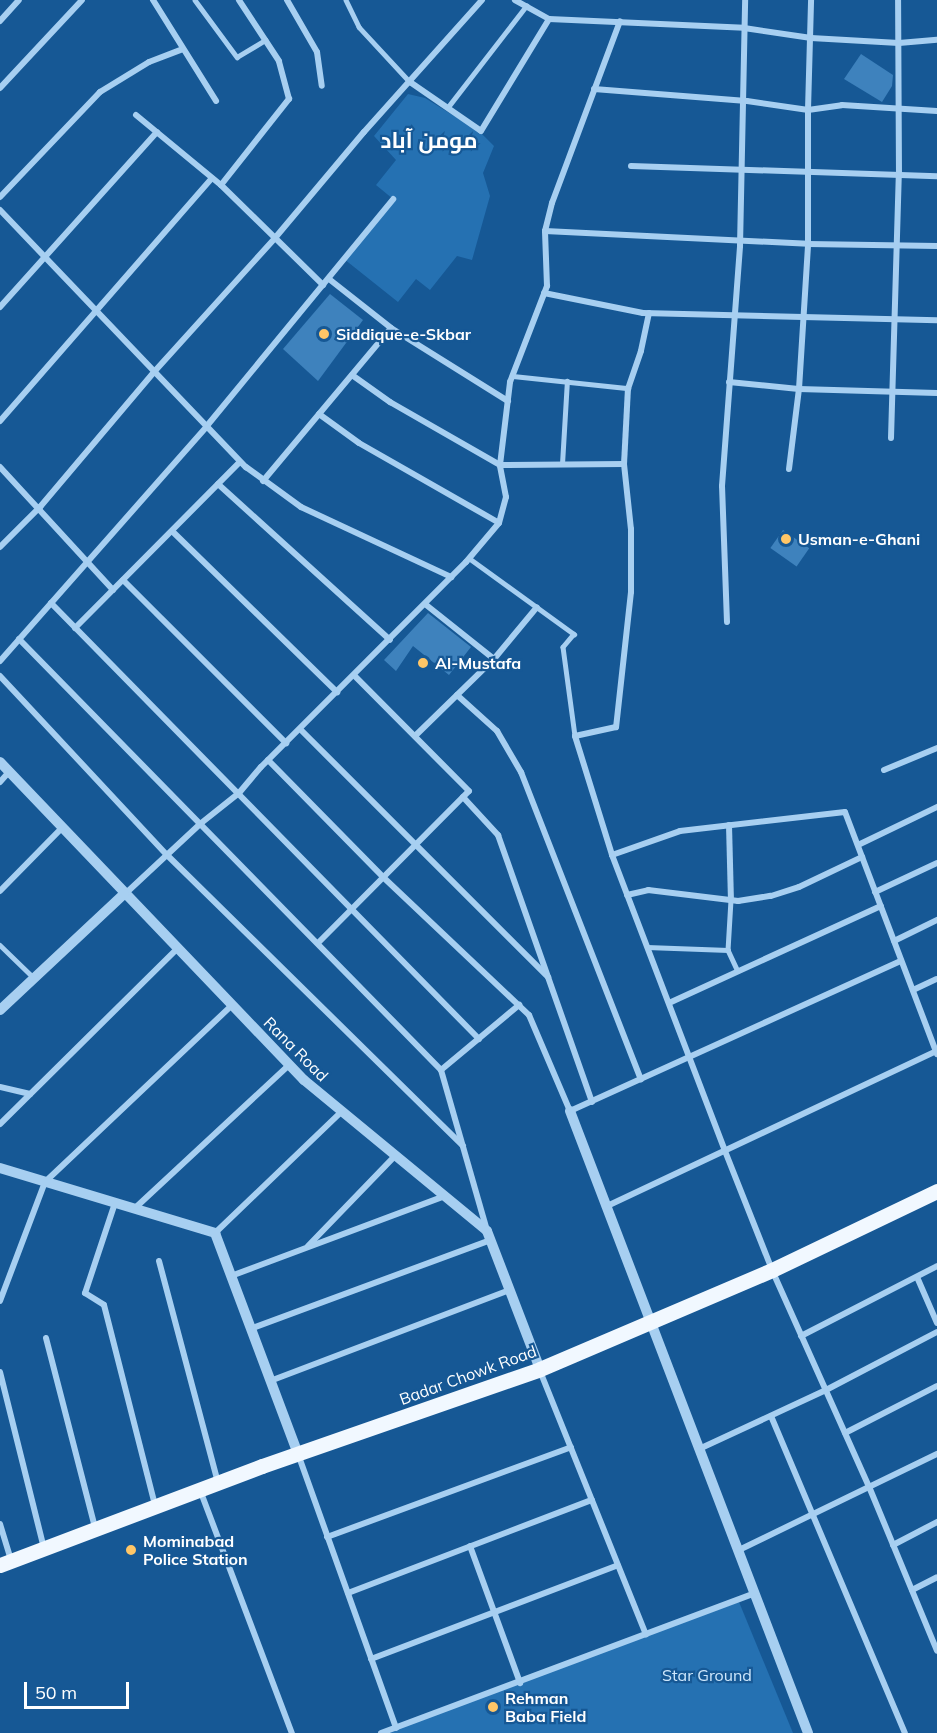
<!DOCTYPE html>
<meta charset="utf-8">
<style>
body{margin:0}
#map{position:relative;width:937px;height:1733px;overflow:hidden;background:#165895;font-family:Mulish,Cairo,sans-serif}
div>[style]{position:absolute}
[style*='--x']{left:calc(var(--x)*1px);top:calc(var(--y)*1px);width:calc(var(--w)*1px);rotate:calc(var(--a)*1deg)}
.green>*{inset:0;background:#2571b2}
.building>*{inset:0;background:#3e82bd;transform-origin:0 0}
.service>*{height:4.5px;margin:-2.25px;padding:0 2.25px;transform-origin:2.25px;border-radius:2.25px;background:#a7cff1}
.minor>*{height:6px;margin:-3px;padding:0 3px;transform-origin:3px;border-radius:3px;background:#a7cff1}
.tertiary>*{height:10px;margin:-5px;padding:0 5px;transform-origin:5px;border-radius:5px;background:#a7cff1}
.primary>*{height:15px;margin:-7.5px;padding:0 7.5px;transform-origin:7.5px;border-radius:7.5px;background:#f1f8ff}
.dots>*{width:16px;height:16px;translate:-50% -50%;box-sizing:border-box;border:3px solid #165895;border-radius:50%}
span{translate:-50% -50%;white-space:nowrap;text-align:center;line-height:1.15;-webkit-text-stroke:4.5px #165895;paint-order:stroke}
.poi-label{font-size:16px;color:#fff;font-weight:700}
.left{translate:0 -50%;text-align:left}
.street-label{font-size:16px;color:#fff}
.park-label{font-size:16px;color:#cee7fc}
.district-label{font-size:22px;color:#fff;font-weight:700}
.scale{position:absolute;left:24px;top:1682px;width:105px;height:27px;box-sizing:border-box;border:3px solid #fff;border-top:0;padding-left:8px;font-size:18px;line-height:21px;white-space:nowrap;color:#fff;-webkit-text-stroke:4px #165895;paint-order:stroke}
</style>
<div id="map">
<div class="green">
<i style="clip-path:polygon(408px 94px,425px 98px,480px 132px,494px 146px,483px 173px,490px 196px,472px 260px,457px 256px,430px 290px,416px 279px,398px 302px,344px 259px,393px 199px,376px 185px,396px 160px,374px 136px)"></i>
<i style="clip-path:polygon(739px 1602px,793px 1733px,381px 1733px)"></i>
</div>
<div class="building">
<i style="clip-path:polygon(861px 54px,893px 75px,892px 86px,882px 102px,844px 79px)"></i>
<i style="clip-path:polygon(330px 294px,363px 320px,318px 381px,283px 349px)"></i>
<i style="left:783px;top:530px;width:32px;height:22px;rotate:35deg"></i>
<i style="clip-path:polygon(428px 613px,471px 647px,449px 675px,413px 646px,396px 671px,384px 660px)"></i>
</div>
<div class="service">
<i style="--x:195;--y:0;--w:71;--a:53.6"></i>
<i style="--x:237;--y:57;--w:33;--a:-31"></i>
<i style="--x:346;--y:0;--w:30;--a:64"></i>
<i style="--x:359;--y:27;--w:75;--a:47.2"></i>
<i style="--x:448;--y:107;--w:128;--a:-52.3"></i>
<i style="--x:513;--y:376;--w:116;--a:6"></i>
<i style="--x:562;--y:464;--w:83;--a:-86.6"></i>
<i style="--x:469;--y:558;--w:130;--a:35.9"></i>
<i style="--x:574;--y:634;--w:17;--a:130"></i>
<i style="--x:563;--y:647;--w:90;--a:82.3"></i>
<i style="--x:731;--y:900;--w:50;--a:93.4"></i>
<i style="--x:728;--y:950;--w:23;--a:65"></i>
<i style="--x:0;--y:945;--w:47;--a:44.1"></i>
<i style="--x:647;--y:947;--w:81;--a:2.1"></i>
</div>
<div class="minor">
<i style="--x:153;--y:0;--w:119;--a:58"></i>
<i style="--x:287;--y:0;--w:60;--a:60"></i>
<i style="--x:317;--y:52;--w:34;--a:82"></i>
<i style="--x:549;--y:19;--w:195;--a:2.6"></i>
<i style="--x:744;--y:28;--w:68;--a:8.5"></i>
<i style="--x:811;--y:38;--w:88;--a:3.3"></i>
<i style="--x:899;--y:43;--w:38;--a:-5"></i>
<i style="--x:0;--y:21;--w:28;--a:-48"></i>
<i style="--x:410;--y:82;--w:86;--a:34.6"></i>
<i style="--x:481;--y:131;--w:131;--a:-58.7"></i>
<i style="--x:549;--y:19;--w:39;--a:-151"></i>
<i style="--x:0;--y:88;--w:120;--a:-47"></i>
<i style="--x:594;--y:89;--w:153;--a:4.5"></i>
<i style="--x:747;--y:101;--w:62;--a:8.4"></i>
<i style="--x:808;--y:110;--w:34;--a:-8"></i>
<i style="--x:842;--y:105;--w:95;--a:3.6"></i>
<i style="--x:136;--y:115;--w:110;--a:39.5"></i>
<i style="--x:221;--y:185;--w:110;--a:-51.7"></i>
<i style="--x:289;--y:99;--w:39;--a:-105"></i>
<i style="--x:279;--y:61;--w:73;--a:-123.3"></i>
<i style="--x:631;--y:166;--w:306;--a:1.9"></i>
<i style="--x:221;--y:185;--w:143;--a:44.4"></i>
<i style="--x:0;--y:197;--w:145;--a:-46.4"></i>
<i style="--x:100;--y:92;--w:57;--a:-31.5"></i>
<i style="--x:149;--y:62;--w:36;--a:-21"></i>
<i style="--x:0;--y:210;--w:356;--a:46.3"></i>
<i style="--x:246;--y:467;--w:68;--a:36"></i>
<i style="--x:301;--y:507;--w:166;--a:25"></i>
<i style="--x:545;--y:231;--w:263;--a:2.8"></i>
<i style="--x:808;--y:244;--w:129;--a:0.9"></i>
<i style="--x:329;--y:279;--w:79;--a:38.3"></i>
<i style="--x:391;--y:328;--w:138;--a:32"></i>
<i style="--x:544;--y:293;--w:101;--a:11.4"></i>
<i style="--x:643;--y:313;--w:294;--a:1.4"></i>
<i style="--x:0;--y:307;--w:235;--a:-48.1"></i>
<i style="--x:649;--y:313;--w:39;--a:102"></i>
<i style="--x:641;--y:351;--w:39;--a:109"></i>
<i style="--x:628;--y:388;--w:76;--a:93"></i>
<i style="--x:624;--y:464;--w:65;--a:83.9"></i>
<i style="--x:631;--y:529;--w:63;--a:90"></i>
<i style="--x:631;--y:592;--w:136;--a:96.3"></i>
<i style="--x:616;--y:727;--w:42;--a:167.6"></i>
<i style="--x:575;--y:736;--w:125;--a:72.7"></i>
<i style="--x:612;--y:855;--w:317;--a:69.1"></i>
<i style="--x:725;--y:1151;--w:128;--a:68.4"></i>
<i style="--x:772;--y:1270;--w:240;--a:65.9"></i>
<i style="--x:870;--y:1489;--w:175;--a:67.5"></i>
<i style="--x:352;--y:375;--w:47;--a:35.4"></i>
<i style="--x:390;--y:402;--w:127;--a:29.8"></i>
<i style="--x:500;--y:465;--w:124;--a:-0.5"></i>
<i style="--x:729;--y:382;--w:70;--a:5.7"></i>
<i style="--x:799;--y:389;--w:138;--a:1.7"></i>
<i style="--x:319;--y:414;--w:49;--a:35.9"></i>
<i style="--x:359;--y:443;--w:161;--a:29.7"></i>
<i style="--x:0;--y:421;--w:322;--a:-48.9"></i>
<i style="--x:891;--y:438;--w:263;--a:-88.3"></i>
<i style="--x:899;--y:175;--w:175;--a:-90.3"></i>
<i style="--x:0;--y:467;--w:167;--a:47.4"></i>
<i style="--x:789;--y:469;--w:81;--a:-82.9"></i>
<i style="--x:799;--y:389;--w:145;--a:-86.4"></i>
<i style="--x:808;--y:244;--w:134;--a:-90"></i>
<i style="--x:808;--y:110;--w:110;--a:-88.4"></i>
<i style="--x:263;--y:481;--w:199;--a:-50.1"></i>
<i style="--x:218;--y:484;--w:232;--a:42.2"></i>
<i style="--x:172;--y:531;--w:231;--a:44.3"></i>
<i style="--x:0;--y:547;--w:57;--a:-45"></i>
<i style="--x:40;--y:507;--w:177;--a:-49.8"></i>
<i style="--x:154;--y:372;--w:181;--a:-47.9"></i>
<i style="--x:275;--y:238;--w:138;--a:-50"></i>
<i style="--x:364;--y:132;--w:177;--a:-48.2"></i>
<i style="--x:123;--y:580;--w:231;--a:45"></i>
<i style="--x:51;--y:603;--w:611;--a:45.53"></i>
<i style="--x:425;--y:604;--w:88;--a:38.6"></i>
<i style="--x:727;--y:622;--w:136;--a:-92.1"></i>
<i style="--x:722;--y:486;--w:241;--a:-85.7"></i>
<i style="--x:740;--y:246;--w:246;--a:-88.8"></i>
<i style="--x:75;--y:628;--w:234;--a:-45.2"></i>
<i style="--x:19;--y:639;--w:603;--a:45.6"></i>
<i style="--x:441;--y:1070;--w:166;--a:74"></i>
<i style="--x:0;--y:661;--w:312;--a:-48.6"></i>
<i style="--x:206;--y:427;--w:295;--a:-50.6"></i>
<i style="--x:0;--y:676;--w:245;--a:47"></i>
<i style="--x:167;--y:855;--w:415;--a:44.5"></i>
<i style="--x:457;--y:695;--w:54;--a:42"></i>
<i style="--x:497;--y:731;--w:48;--a:59.7"></i>
<i style="--x:521;--y:772;--w:330;--a:68.7"></i>
<i style="--x:300;--y:729;--w:351;--a:45"></i>
<i style="--x:415;--y:736;--w:110;--a:-44.3"></i>
<i style="--x:494;--y:659;--w:67;--a:-50.4"></i>
<i style="--x:268;--y:760;--w:164;--a:45.5"></i>
<i style="--x:383;--y:877;--w:201;--a:43.4"></i>
<i style="--x:529;--y:1015;--w:104;--a:66.9"></i>
<i style="--x:570;--y:1111;--w:363;--a:-24.4"></i>
<i style="--x:884;--y:770;--w:57;--a:-22.5"></i>
<i style="--x:0;--y:782;--w:13;--a:-48"></i>
<i style="--x:463;--y:797;--w:52;--a:47.4"></i>
<i style="--x:498;--y:835;--w:283;--a:70.6"></i>
<i style="--x:729;--y:825;--w:75;--a:88.5"></i>
<i style="--x:858;--y:845;--w:88;--a:-25.7"></i>
<i style="--x:612;--y:855;--w:72;--a:-19.4"></i>
<i style="--x:680;--y:831;--w:166;--a:-6.6"></i>
<i style="--x:845;--y:812;--w:259;--a:69.2"></i>
<i style="--x:0;--y:891;--w:87;--a:-45.5"></i>
<i style="--x:875;--y:892;--w:68;--a:-25.1"></i>
<i style="--x:125;--y:894;--w:103;--a:-43"></i>
<i style="--x:200;--y:824;--w:50;--a:-38.5"></i>
<i style="--x:239;--y:793;--w:34;--a:-50"></i>
<i style="--x:261;--y:767;--w:290;--a:-45"></i>
<i style="--x:466;--y:562;--w:51;--a:-49.8"></i>
<i style="--x:499;--y:523;--w:27;--a:-75"></i>
<i style="--x:506;--y:497;--w:33;--a:-101"></i>
<i style="--x:500;--y:465;--w:84;--a:-83.1"></i>
<i style="--x:510;--y:382;--w:103;--a:-68.9"></i>
<i style="--x:547;--y:286;--w:55;--a:-92.1"></i>
<i style="--x:545;--y:231;--w:29;--a:-76"></i>
<i style="--x:552;--y:203;--w:194;--a:-69.5"></i>
<i style="--x:627;--y:895;--w:22;--a:-13"></i>
<i style="--x:648;--y:890;--w:91;--a:7"></i>
<i style="--x:738;--y:901;--w:33;--a:-9"></i>
<i style="--x:771;--y:896;--w:29;--a:-18"></i>
<i style="--x:799;--y:887;--w:70;--a:-25.5"></i>
<i style="--x:894;--y:941;--w:48;--a:-26"></i>
<i style="--x:318;--y:943;--w:214;--a:-45.2"></i>
<i style="--x:469;--y:791;--w:163;--a:-134.8"></i>
<i style="--x:913;--y:990;--w:26;--a:-25"></i>
<i style="--x:669;--y:1003;--w:233;--a:-24.6"></i>
<i style="--x:441;--y:1070;--w:102;--a:-39.8"></i>
<i style="--x:0;--y:1087;--w:31;--a:13"></i>
<i style="--x:0;--y:1124;--w:249;--a:-44.7"></i>
<i style="--x:115;--y:1203;--w:95;--a:108.4"></i>
<i style="--x:85;--y:1293;--w:22;--a:32"></i>
<i style="--x:104;--y:1305;--w:206;--a:75.7"></i>
<i style="--x:605;--y:1207;--w:366;--a:-25.2"></i>
<i style="--x:134;--y:1209;--w:212;--a:-42.9"></i>
<i style="--x:215;--y:1233;--w:176;--a:-43.8"></i>
<i style="--x:308;--y:1246;--w:127;--a:-46"></i>
<i style="--x:159;--y:1261;--w:229;--a:75.1"></i>
<i style="--x:231;--y:1276;--w:228;--a:-20.5"></i>
<i style="--x:917;--y:1277;--w:50;--a:66.5"></i>
<i style="--x:0;--y:1301;--w:127;--a:-69.3"></i>
<i style="--x:45;--y:1182;--w:257;--a:-43.4"></i>
<i style="--x:250;--y:1329;--w:257;--a:-20.3"></i>
<i style="--x:801;--y:1336;--w:153;--a:-27.2"></i>
<i style="--x:46;--y:1338;--w:196;--a:75.5"></i>
<i style="--x:540;--y:1371;--w:284;--a:68.1"></i>
<i style="--x:0;--y:1372;--w:181;--a:76"></i>
<i style="--x:270;--y:1381;--w:257;--a:-20.8"></i>
<i style="--x:771;--y:1416;--w:344;--a:67.1"></i>
<i style="--x:845;--y:1433;--w:103;--a:-27.1"></i>
<i style="--x:699;--y:1449;--w:140;--a:-24.9"></i>
<i style="--x:826;--y:1390;--w:125;--a:-27.6"></i>
<i style="--x:298;--y:1454;--w:291;--a:70.3"></i>
<i style="--x:200;--y:1490;--w:260;--a:69.3"></i>
<i style="--x:0;--y:1524;--w:38;--a:73"></i>
<i style="--x:327;--y:1537;--w:260;--a:-20.2"></i>
<i style="--x:893;--y:1545;--w:50;--a:-27.6"></i>
<i style="--x:470;--y:1546;--w:146;--a:69.9"></i>
<i style="--x:739;--y:1550;--w:220;--a:-25.9"></i>
<i style="--x:912;--y:1590;--w:28;--a:-27"></i>
<i style="--x:348;--y:1593;--w:261;--a:-20.9"></i>
<i style="--x:371;--y:1659;--w:264;--a:-20.8"></i>
<i style="--x:381;--y:1733;--w:400;--a:-20.5"></i>
</div>
<div class="tertiary">
<i style="--x:0;--y:762;--w:440;--a:46.3"></i>
<i style="--x:304;--y:1080;--w:237;--a:39.5"></i>
<i style="--x:487;--y:1231;--w:148;--a:69"></i>
<i style="--x:0;--y:1010;--w:170;--a:-43.1"></i>
<i style="--x:570;--y:1111;--w:666;--a:69.06"></i>
<i style="--x:0;--y:1168;--w:225;--a:16.8"></i>
<i style="--x:215;--y:1233;--w:236;--a:69.4"></i>
</div>
<div class="primary">
<i style="--x:0;--y:1565;--w:280;--a:-20.7"></i>
<i style="--x:262;--y:1466;--w:294;--a:-19.2"></i>
<i style="--x:540;--y:1369;--w:252;--a:-23.1"></i>
<i style="--x:772;--y:1270;--w:183;--a:-25.6"></i>
</div>
<div class="dots">
<i style="left:324px;top:334px;background:#ffc667"></i>
<i style="left:786px;top:539px;background:#ffc667"></i>
<i style="left:423px;top:663px;background:#ffc667"></i>
<i style="left:131px;top:1550px;background:#ffc667"></i>
<i style="left:493px;top:1707px;background:#ffc667"></i>
</div>
<div class="poi-label">
<span class="left" style="left:336px;top:334px">Siddique-e-Skbar</span>
<span class="left" style="left:798px;top:539px">Usman-e-Ghani</span>
<span class="left" style="left:435px;top:663px">Al-Mustafa</span>
<span class="left" style="left:143px;top:1550px">Mominabad<br>Police Station</span>
<span class="left" style="left:505px;top:1707px">Rehman<br>Baba Field</span>
</div>
<div class="street-label">
<span style="left:296px;top:1049px;rotate:45deg">Rana Road</span>
<span style="left:468px;top:1375px;rotate:-20deg">Badar Chowk Road</span>
</div>
<div class="park-label">
<span style="left:707px;top:1675px">Star Ground</span>
</div>
<div class="district-label">
<span style="left:429px;top:141px">مومن آباد</span>
</div>
<div class="scale">50 m</div>
</div>
